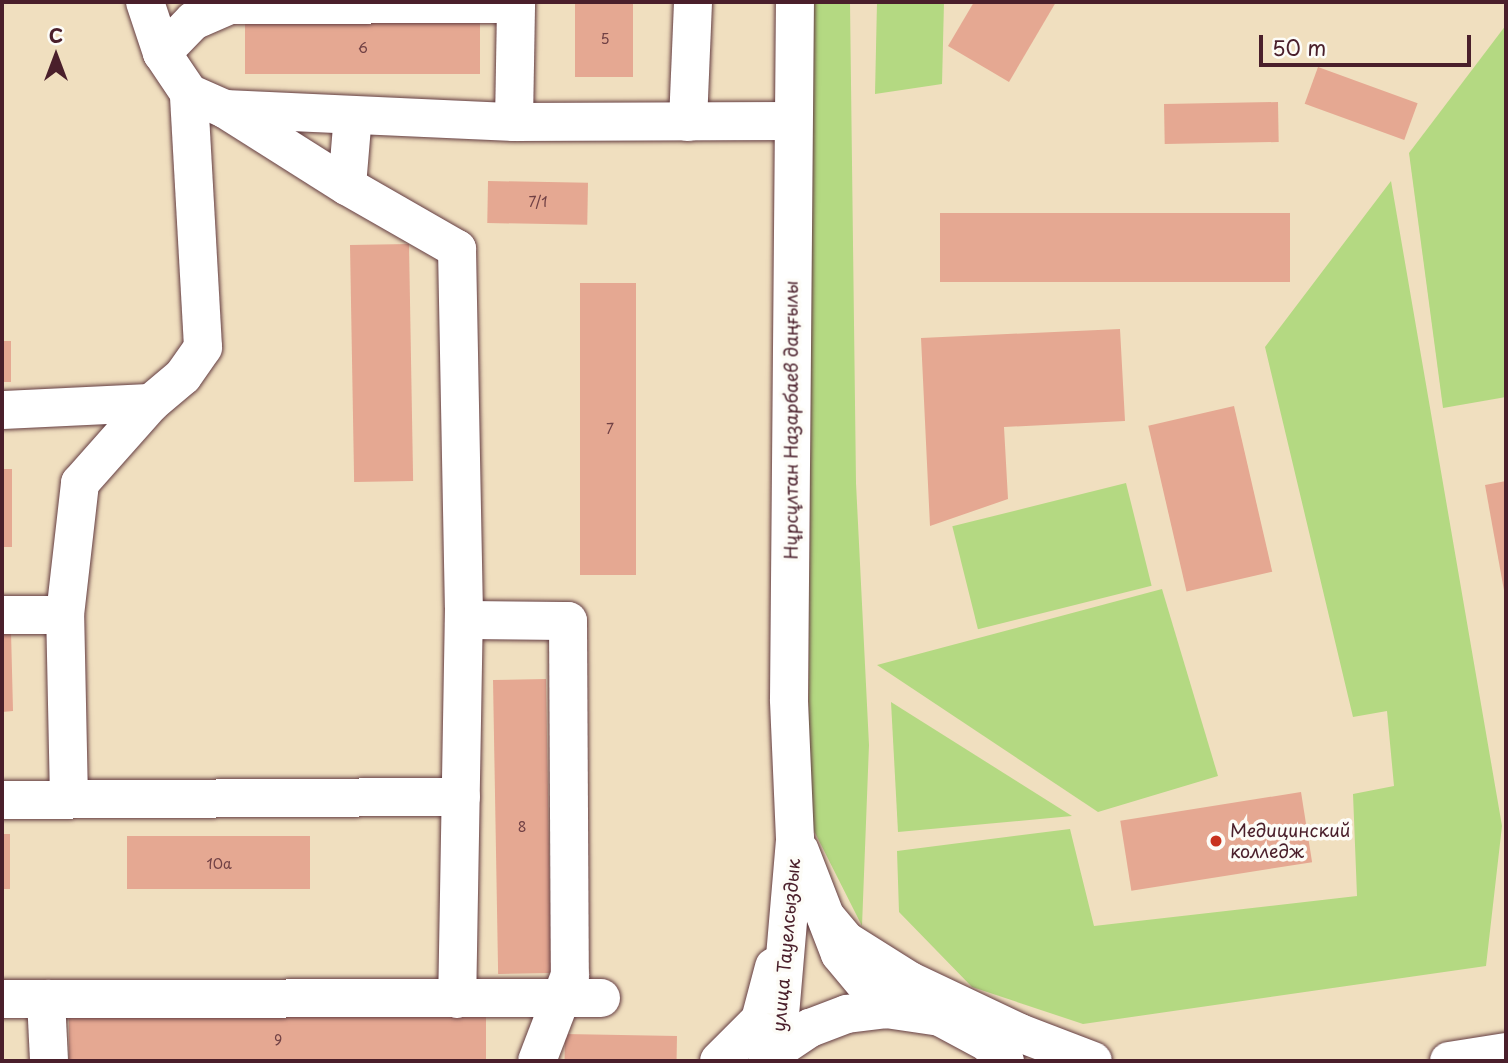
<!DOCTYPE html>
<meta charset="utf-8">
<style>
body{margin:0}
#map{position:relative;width:1508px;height:1063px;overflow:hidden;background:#f0dfbf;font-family:"Playpen Sans",sans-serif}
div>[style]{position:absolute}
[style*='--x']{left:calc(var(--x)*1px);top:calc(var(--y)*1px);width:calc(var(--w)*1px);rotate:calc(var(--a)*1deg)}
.green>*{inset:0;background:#b4d982;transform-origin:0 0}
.building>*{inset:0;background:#e5a892;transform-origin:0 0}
.roads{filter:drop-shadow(0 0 2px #633c41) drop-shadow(0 0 2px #633c41)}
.minor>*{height:38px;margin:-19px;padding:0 19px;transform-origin:19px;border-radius:19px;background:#fff}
.major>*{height:38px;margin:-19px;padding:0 19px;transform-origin:19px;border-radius:19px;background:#fff}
.dots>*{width:19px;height:19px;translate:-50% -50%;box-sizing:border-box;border:4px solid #fdfcf7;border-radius:50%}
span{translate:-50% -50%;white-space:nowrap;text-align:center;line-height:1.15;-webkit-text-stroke:7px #fdfcf7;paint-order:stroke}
.number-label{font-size:14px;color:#714145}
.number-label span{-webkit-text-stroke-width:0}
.street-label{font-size:18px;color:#4a1f2b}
.poi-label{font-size:18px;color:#4a1f2b}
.left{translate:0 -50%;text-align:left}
.frame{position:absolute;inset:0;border:4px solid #4a1f2b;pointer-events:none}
.north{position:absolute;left:21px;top:21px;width:70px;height:70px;-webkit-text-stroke:5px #fdfcf7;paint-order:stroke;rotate:0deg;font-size:19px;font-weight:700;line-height:28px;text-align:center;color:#4a1f2b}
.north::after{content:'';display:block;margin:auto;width:24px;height:32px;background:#4a1f2b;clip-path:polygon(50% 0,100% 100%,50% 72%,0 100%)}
.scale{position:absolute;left:1259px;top:35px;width:212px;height:32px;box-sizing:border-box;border:4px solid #4a1f2b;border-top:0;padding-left:9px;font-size:21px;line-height:24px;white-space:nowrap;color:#4a1f2b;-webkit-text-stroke:5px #fdfcf7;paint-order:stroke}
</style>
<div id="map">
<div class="green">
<i style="clip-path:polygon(813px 2px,850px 2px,856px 483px,869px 745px,862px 926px,808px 819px)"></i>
<i style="clip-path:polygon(877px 2px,944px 2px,942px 84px,875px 94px)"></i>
<i style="clip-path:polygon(1506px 25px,1506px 397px,1443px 408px,1409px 153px)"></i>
<i style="clip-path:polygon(1391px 181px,1502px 826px,1486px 966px,1083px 1024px,972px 987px,899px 912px,897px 851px,1070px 829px,1094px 926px,1357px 896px,1353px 794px,1394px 786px,1387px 711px,1353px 717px,1265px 347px)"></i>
<i style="left:1126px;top:483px;width:106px;height:179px;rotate:76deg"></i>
<i style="clip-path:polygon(1162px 589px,1218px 776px,1098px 812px,877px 665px)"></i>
<i style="clip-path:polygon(891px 702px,1072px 816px,898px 832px)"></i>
</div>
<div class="building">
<i style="left:575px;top:2px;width:58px;height:75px"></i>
<i style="clip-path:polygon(974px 2px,1056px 2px,1009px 82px,948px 46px)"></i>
<i style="left:480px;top:19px;width:55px;height:235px;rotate:90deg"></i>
<i style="left:1318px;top:67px;width:106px;height:39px;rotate:20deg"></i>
<i style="left:1278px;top:102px;width:40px;height:114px;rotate:89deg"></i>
<i style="left:488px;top:181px;width:100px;height:42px;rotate:1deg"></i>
<i style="left:1290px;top:213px;width:69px;height:350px;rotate:90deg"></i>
<i style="left:409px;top:244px;width:237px;height:59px;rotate:89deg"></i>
<i style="left:580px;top:283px;width:56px;height:292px"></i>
<i style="clip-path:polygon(1120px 329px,1125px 421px,1004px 427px,1008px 499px,930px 526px,921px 338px)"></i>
<i style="left:2px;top:341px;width:9px;height:41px"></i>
<i style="left:1234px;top:406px;width:170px;height:88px;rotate:77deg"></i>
<i style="left:2px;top:469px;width:10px;height:78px"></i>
<i style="clip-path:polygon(1506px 481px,1506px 595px,1505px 596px,1485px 485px)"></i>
<i style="clip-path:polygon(11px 631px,13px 711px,2px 712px,2px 632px)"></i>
<i style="left:546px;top:679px;width:294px;height:53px;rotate:89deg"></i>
<i style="left:1301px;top:792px;width:71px;height:183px;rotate:81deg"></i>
<i style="left:2px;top:834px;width:8px;height:55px"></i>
<i style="left:310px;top:836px;width:53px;height:183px;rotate:90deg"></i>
<i style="left:486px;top:1014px;width:47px;height:417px;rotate:90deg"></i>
<i style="left:565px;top:1034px;width:112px;height:27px;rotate:1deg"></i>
</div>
<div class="roads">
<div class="minor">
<i style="--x:145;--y:2;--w:54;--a:71.6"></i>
<i style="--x:162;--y:53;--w:48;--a:56"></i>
<i style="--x:189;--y:93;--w:39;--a:24"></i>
<i style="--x:225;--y:109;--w:289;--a:2.6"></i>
<i style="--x:514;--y:122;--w:278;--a:-0.2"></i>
<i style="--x:162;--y:53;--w:45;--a:-45.9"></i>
<i style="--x:193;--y:21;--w:40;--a:-23.4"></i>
<i style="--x:230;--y:5;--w:286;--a:-0.2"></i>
<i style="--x:225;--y:109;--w:144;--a:32.3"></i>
<i style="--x:347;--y:186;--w:127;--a:29.8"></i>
<i style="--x:457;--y:249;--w:358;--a:88.9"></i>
<i style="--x:464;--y:607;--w:392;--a:91"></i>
<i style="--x:514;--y:122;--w:120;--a:-89"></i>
<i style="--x:688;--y:122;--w:120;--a:-87.6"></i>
<i style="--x:347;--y:186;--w:71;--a:-85.2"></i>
<i style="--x:2;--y:410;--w:149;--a:-2.7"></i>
<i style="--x:2;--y:615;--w:63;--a:0"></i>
<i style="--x:464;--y:620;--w:104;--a:0.6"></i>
<i style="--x:568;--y:621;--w:354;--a:89.7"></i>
<i style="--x:570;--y:975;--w:92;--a:111"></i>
<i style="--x:69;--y:799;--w:184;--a:-91.2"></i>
<i style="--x:65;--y:615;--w:133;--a:-83.5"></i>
<i style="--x:80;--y:483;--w:107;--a:-48.4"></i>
<i style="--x:151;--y:403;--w:42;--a:-40.2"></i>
<i style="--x:183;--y:376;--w:35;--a:-55"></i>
<i style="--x:203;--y:347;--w:254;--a:-93.2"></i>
<i style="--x:2;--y:800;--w:459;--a:-0.4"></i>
<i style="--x:826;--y:917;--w:30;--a:50"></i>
<i style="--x:845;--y:940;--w:77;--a:32.2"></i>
<i style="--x:910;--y:981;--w:122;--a:25.3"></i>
<i style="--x:1020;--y:1033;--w:78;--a:21"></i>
<i style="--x:2;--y:999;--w:599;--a:-0.1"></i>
<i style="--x:46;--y:999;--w:62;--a:87.2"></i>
<i style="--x:719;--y:1061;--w:58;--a:-45"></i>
<i style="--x:760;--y:1020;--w:55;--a:-75.2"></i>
</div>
<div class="major">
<i style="--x:800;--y:851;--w:110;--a:68.8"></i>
<i style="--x:840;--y:954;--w:72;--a:50.1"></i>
<i style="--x:777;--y:1050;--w:212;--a:-85.1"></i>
<i style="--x:795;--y:839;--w:140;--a:-92.5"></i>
<i style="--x:789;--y:699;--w:697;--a:-89.51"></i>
<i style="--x:767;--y:1061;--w:15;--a:-48"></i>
<i style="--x:777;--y:1050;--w:40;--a:-34"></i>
<i style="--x:810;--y:1028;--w:40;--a:-21"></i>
<i style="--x:847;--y:1014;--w:39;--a:-7"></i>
<i style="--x:886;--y:1009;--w:55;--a:8.4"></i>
<i style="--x:940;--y:1017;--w:55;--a:28.4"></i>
<i style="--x:988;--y:1043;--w:25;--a:47"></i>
<i style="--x:1449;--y:1061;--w:58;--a:-9"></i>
</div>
</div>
<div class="dots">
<i style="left:1216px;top:841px;background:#c8321e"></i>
</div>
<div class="number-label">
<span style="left:605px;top:39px">5</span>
<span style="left:363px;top:48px">6</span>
<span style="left:538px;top:202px">7/1</span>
<span style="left:610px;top:429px">7</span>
<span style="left:522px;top:827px">8</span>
<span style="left:219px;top:864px">10а</span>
<span style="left:278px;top:1040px">9</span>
</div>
<div class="street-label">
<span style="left:791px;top:420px;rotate:-90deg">Нұрсұлтан Назарбаев даңғылы</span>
<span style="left:786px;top:945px;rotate:-85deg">улица Тауелсыздык</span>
</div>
<div class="poi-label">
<span class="left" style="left:1230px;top:841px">Медицинский<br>колледж</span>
</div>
<div class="frame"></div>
<div class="north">С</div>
<div class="scale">50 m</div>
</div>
